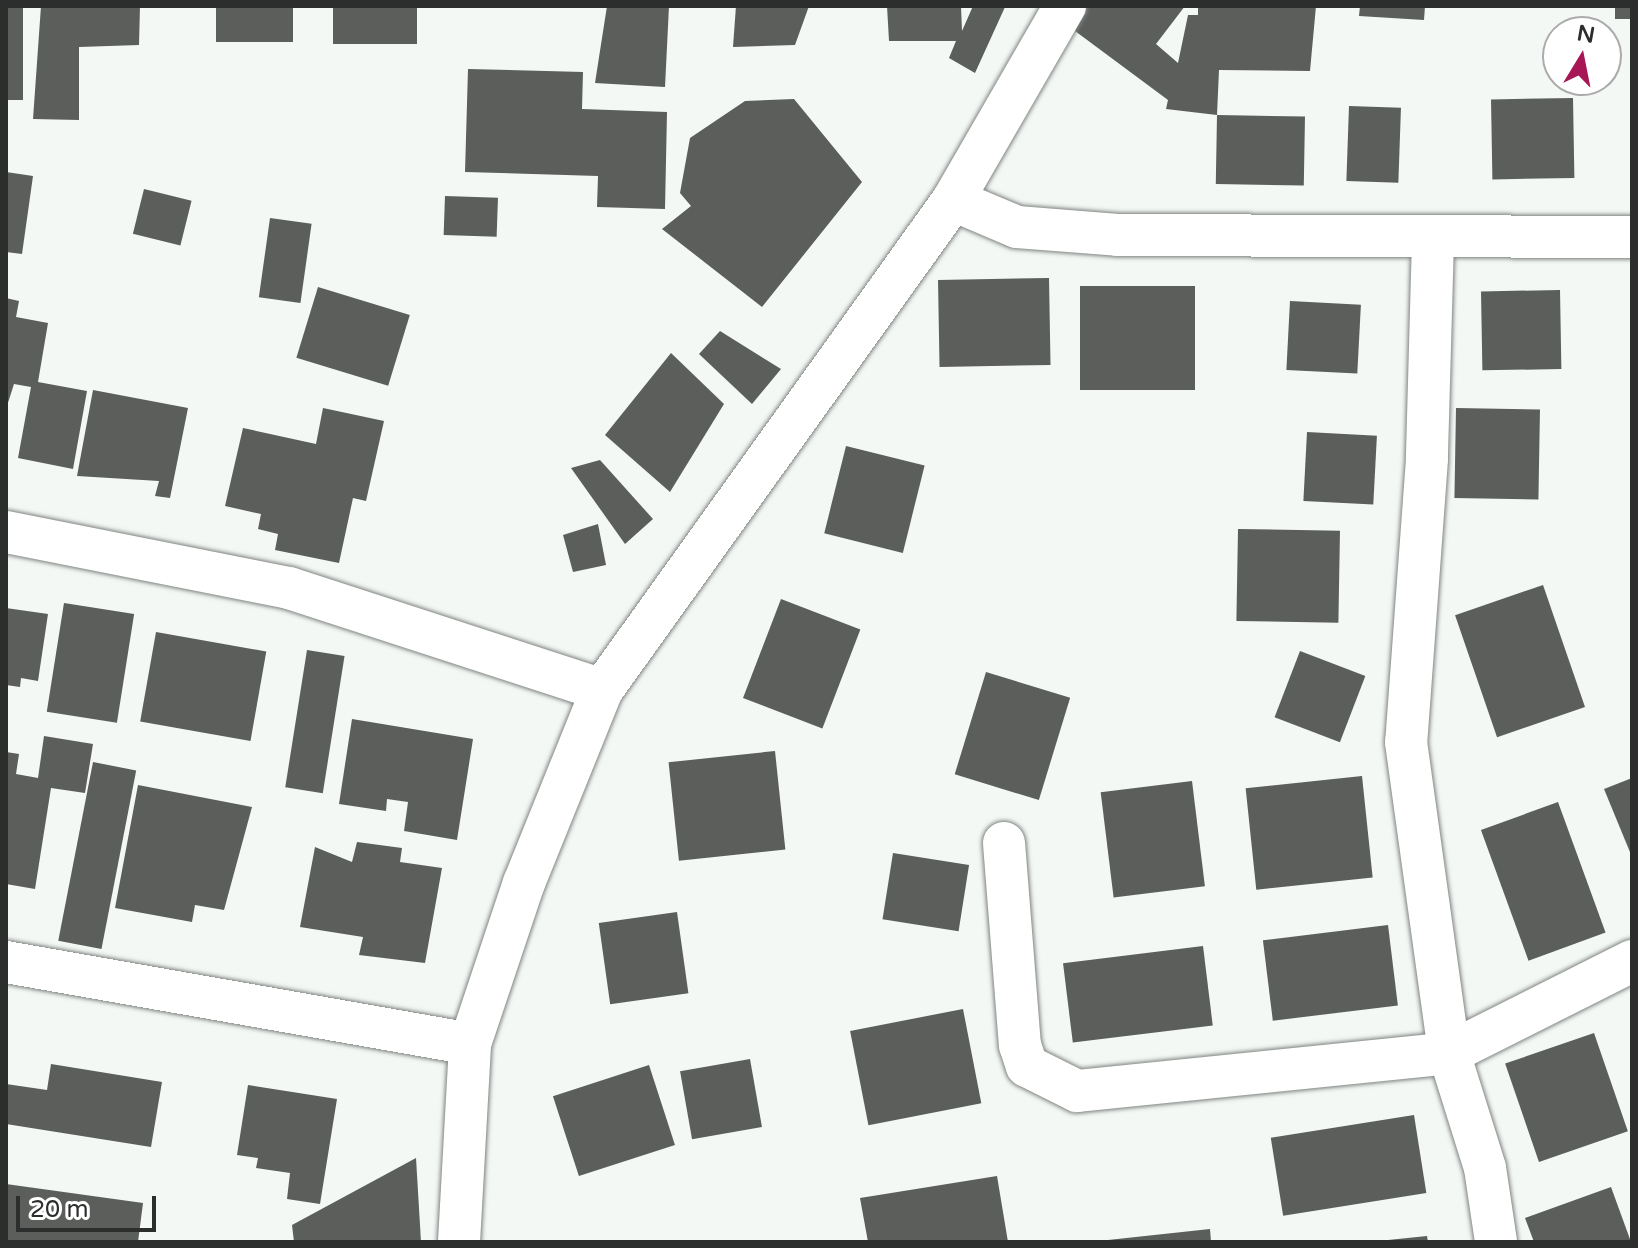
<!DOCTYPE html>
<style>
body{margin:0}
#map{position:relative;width:1638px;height:1248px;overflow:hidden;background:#f3f8f4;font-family:"Varela Round",sans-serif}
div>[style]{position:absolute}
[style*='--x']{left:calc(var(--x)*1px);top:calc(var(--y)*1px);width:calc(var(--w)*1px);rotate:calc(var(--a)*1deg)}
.building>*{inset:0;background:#5b5e5b;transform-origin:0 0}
.roads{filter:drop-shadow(0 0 2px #818582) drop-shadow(0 0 2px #818582)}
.minor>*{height:42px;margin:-21px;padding:0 21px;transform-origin:21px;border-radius:21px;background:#fff}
span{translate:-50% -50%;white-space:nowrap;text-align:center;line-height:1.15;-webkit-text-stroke:8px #fff;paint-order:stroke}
.frame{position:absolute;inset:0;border:8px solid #2c2e2d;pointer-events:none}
.north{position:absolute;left:1542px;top:16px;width:80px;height:80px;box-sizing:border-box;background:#fff;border:2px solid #ababab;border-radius:50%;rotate:10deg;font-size:22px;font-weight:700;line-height:32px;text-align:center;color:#2c2e2d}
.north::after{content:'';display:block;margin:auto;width:28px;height:36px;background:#a71756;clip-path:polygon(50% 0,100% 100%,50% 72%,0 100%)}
.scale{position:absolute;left:16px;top:1196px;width:140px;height:36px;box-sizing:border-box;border:4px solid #2c2e2d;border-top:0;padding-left:10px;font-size:24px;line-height:28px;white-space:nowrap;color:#2c2e2d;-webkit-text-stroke:6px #fff;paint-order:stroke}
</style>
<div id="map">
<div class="building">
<i style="left:6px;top:6px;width:17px;height:94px"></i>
<i style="clip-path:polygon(41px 6px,140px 6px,139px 45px,79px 47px,79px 120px,33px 119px)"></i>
<i style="left:216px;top:6px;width:77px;height:36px"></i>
<i style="left:333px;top:6px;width:84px;height:38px"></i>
<i style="clip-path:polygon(607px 6px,669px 6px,665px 87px,595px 83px)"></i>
<i style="clip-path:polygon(736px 6px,809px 6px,795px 45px,733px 47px)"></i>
<i style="clip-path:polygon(887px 6px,961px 6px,962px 31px,973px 6px,1005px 7px,975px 73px,949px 58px,956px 41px,889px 41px)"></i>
<i style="clip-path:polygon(1084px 6px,1185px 6px,1156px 44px,1178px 63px,1188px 15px,1198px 15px,1198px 6px,1316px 6px,1310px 71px,1219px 70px,1217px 115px,1166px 109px,1168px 100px,1071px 28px)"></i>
<i style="clip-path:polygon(1360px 6px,1425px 6px,1424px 20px,1359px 16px)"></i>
<i style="left:1615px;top:6px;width:17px;height:13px"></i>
<i style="clip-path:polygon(468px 69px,583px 72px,582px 109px,667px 112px,665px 209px,597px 207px,598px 176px,465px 172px)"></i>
<i style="left:1573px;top:98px;width:80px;height:82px;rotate:89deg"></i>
<i style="clip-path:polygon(794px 99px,862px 182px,762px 307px,662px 229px,691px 206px,680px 193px,690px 138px,745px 101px)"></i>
<i style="left:1349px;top:106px;width:52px;height:75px;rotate:2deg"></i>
<i style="left:1217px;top:115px;width:88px;height:69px;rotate:1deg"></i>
<i style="clip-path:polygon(6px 172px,33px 176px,22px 254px,6px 252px)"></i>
<i style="left:144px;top:189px;width:49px;height:46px;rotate:14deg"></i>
<i style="left:445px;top:196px;width:53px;height:39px;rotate:2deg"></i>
<i style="left:270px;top:218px;width:42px;height:80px;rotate:8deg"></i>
<i style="left:1049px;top:278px;width:87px;height:111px;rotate:89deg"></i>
<i style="left:1080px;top:286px;width:115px;height:104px"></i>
<i style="left:318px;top:287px;width:96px;height:74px;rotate:17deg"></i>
<i style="left:1560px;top:290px;width:79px;height:79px;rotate:89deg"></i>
<i style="clip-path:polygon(6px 298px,19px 301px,16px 317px,48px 323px,38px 382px,87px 391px,73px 469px,18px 458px,31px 387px,14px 384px,6px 409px)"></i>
<i style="left:1290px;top:301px;width:71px;height:69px;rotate:3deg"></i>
<i style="clip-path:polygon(720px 331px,781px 369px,752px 404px,699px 354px)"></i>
<i style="clip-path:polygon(671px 353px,724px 404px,670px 492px,605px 435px)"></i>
<i style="clip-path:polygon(93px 390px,188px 408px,170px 498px,155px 496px,159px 481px,77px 476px)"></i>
<i style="clip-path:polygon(323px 408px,384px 421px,366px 501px,353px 498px,339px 563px,275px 550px,278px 534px,258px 529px,261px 514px,225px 506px,243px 428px,316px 444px)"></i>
<i style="left:1456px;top:408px;width:84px;height:90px;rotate:1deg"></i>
<i style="left:1307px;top:432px;width:70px;height:69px;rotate:3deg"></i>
<i style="left:846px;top:446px;width:81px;height:90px;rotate:14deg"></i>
<i style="clip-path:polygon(600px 460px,653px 519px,625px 544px,571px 468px)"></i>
<i style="clip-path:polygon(598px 524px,606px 565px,573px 572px,563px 535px)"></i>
<i style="left:1238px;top:529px;width:102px;height:92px;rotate:1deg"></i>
<i style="left:1543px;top:585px;width:129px;height:93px;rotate:71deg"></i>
<i style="left:781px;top:599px;width:85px;height:106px;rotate:21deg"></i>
<i style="left:64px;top:603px;width:71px;height:110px;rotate:9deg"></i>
<i style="clip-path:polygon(6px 608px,48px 614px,38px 681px,21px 678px,20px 687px,6px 685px)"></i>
<i style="left:156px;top:632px;width:112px;height:91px;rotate:10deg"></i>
<i style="left:307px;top:650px;width:38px;height:139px;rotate:9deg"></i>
<i style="left:1300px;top:651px;width:70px;height:71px;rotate:21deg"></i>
<i style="left:986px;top:672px;width:88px;height:107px;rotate:17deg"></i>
<i style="clip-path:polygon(352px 719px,473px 739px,457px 840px,404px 831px,408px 802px,387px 799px,386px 811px,339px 804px)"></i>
<i style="clip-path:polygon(44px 736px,93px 744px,85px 793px,51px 788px,35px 889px,6px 884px,6px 752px,19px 754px,16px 774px,38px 778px)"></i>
<i style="left:775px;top:751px;width:99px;height:107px;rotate:84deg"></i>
<i style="left:93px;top:762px;width:44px;height:182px;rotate:11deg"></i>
<i style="left:1362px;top:776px;width:102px;height:117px;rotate:84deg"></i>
<i style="clip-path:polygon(1632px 778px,1632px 857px,1604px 789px)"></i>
<i style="left:1192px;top:781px;width:106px;height:92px;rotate:83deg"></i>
<i style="clip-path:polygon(138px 785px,252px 807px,224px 910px,195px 905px,192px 922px,115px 908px)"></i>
<i style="left:1558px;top:802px;width:139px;height:82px;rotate:70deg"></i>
<i style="clip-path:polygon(357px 842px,402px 848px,400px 862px,442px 868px,425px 963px,359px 955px,363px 937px,300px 927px,315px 847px,352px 862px)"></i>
<i style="left:893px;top:853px;width:77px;height:67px;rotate:9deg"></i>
<i style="left:677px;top:912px;width:82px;height:79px;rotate:82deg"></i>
<i style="left:1388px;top:925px;width:81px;height:126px;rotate:83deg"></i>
<i style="left:1203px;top:946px;width:80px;height:141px;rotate:83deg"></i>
<i style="left:963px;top:1009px;width:96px;height:115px;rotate:79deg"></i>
<i style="left:1594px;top:1033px;width:104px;height:94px;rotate:71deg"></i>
<i style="left:750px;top:1059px;width:69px;height:71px;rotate:80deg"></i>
<i style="clip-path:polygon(51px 1064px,162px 1082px,151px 1147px,6px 1124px,6px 1084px,47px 1090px)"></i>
<i style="left:649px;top:1065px;width:84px;height:101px;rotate:72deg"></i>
<i style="clip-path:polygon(248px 1085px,337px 1099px,320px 1204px,287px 1199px,290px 1173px,256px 1168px,258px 1158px,237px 1155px)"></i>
<i style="left:1414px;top:1115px;width:79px;height:145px;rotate:81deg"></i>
<i style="clip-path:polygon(416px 1158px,421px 1242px,294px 1242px,292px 1225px)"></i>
<i style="clip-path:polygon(997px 1176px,1008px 1242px,868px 1242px,860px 1198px)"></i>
<i style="clip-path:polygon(6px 1184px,143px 1203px,138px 1242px,6px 1242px)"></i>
<i style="clip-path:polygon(1611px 1187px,1631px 1242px,1534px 1242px,1525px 1218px)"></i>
<i style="clip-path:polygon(1210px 1229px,1211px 1242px,1108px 1242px,1108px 1240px)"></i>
<i style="clip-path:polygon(1427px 1236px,1428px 1242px,1388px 1242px,1388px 1240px)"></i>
</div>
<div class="roads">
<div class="minor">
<i style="--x:953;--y:200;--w:69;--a:22.9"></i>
<i style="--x:1017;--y:227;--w:101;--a:4.5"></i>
<i style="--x:1118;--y:235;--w:514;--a:0.22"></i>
<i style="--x:1433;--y:239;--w:220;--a:91.6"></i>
<i style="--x:1427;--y:459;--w:284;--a:94.2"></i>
<i style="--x:1406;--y:742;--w:314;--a:82.1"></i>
<i style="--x:1449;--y:1053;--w:121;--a:72.6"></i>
<i style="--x:1485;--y:1168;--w:75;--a:81.5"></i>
<i style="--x:6;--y:532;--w:288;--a:11.2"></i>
<i style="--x:289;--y:588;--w:329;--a:18"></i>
<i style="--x:1004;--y:843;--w:203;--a:85.5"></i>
<i style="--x:1020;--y:1045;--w:22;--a:72"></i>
<i style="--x:1027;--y:1066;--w:56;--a:26.6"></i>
<i style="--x:1077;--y:1091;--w:374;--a:-5.8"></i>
<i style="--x:1449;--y:1053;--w:205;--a:-26.7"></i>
<i style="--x:6;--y:962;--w:471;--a:10"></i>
<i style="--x:459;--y:1242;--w:198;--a:-86.8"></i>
<i style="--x:470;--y:1044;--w:170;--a:-71.5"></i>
<i style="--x:524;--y:883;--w:208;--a:-68"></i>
<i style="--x:602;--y:690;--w:603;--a:-54.38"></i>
<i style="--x:953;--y:200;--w:224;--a:-60"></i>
</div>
</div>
<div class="frame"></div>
<div class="north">N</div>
<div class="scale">20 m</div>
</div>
